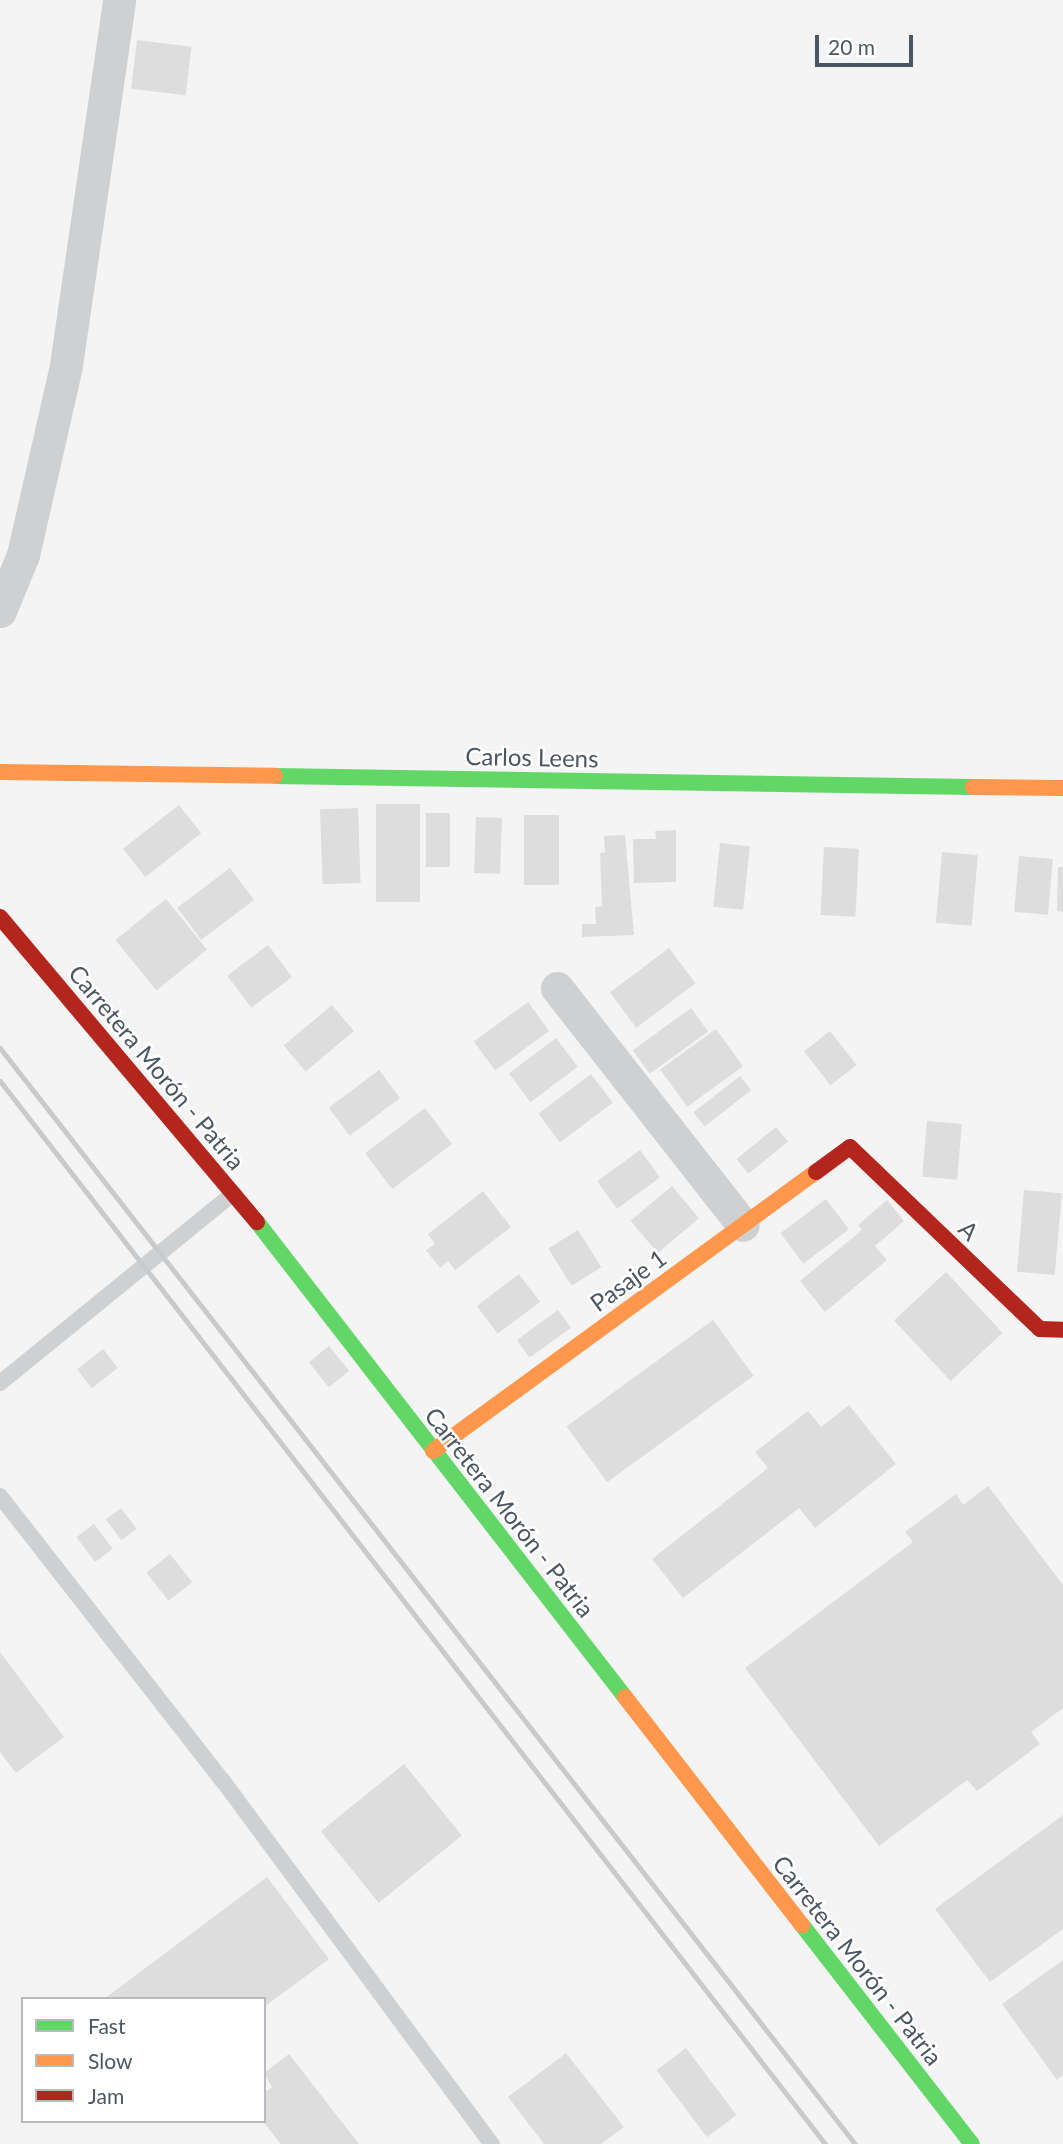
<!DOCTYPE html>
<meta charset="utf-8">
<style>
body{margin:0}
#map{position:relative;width:1063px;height:2144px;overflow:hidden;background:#f4f4f4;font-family:Lato,sans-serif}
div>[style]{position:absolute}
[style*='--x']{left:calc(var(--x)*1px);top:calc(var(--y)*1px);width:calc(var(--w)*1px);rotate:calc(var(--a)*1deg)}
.building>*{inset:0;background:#ddddde;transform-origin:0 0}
.lane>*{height:16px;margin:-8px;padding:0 8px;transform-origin:8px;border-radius:8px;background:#ced0d2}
.street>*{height:33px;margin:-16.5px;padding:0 16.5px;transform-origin:16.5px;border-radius:16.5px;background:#ced0d2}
.fast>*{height:16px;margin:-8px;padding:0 8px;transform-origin:8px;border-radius:8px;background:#63d668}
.slow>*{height:16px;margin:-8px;padding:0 8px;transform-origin:8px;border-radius:8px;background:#ff974d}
.jam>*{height:16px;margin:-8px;padding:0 8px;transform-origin:8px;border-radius:8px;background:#b3261e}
.rail>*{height:5px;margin:-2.5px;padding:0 2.5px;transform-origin:2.5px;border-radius:2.5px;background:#c9cacc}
span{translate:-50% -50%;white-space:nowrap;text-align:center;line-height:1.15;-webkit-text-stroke:5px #fff;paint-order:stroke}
.street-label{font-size:24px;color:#4a5661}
.legend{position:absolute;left:21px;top:1997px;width:245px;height:126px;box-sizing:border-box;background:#fff;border:2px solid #b7bbc0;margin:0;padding:9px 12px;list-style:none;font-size:21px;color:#4a5661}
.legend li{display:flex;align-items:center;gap:14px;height:35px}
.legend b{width:35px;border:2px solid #b7bbc0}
.scale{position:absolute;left:815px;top:35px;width:98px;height:32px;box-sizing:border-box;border:4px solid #4a5661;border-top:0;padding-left:9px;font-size:21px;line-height:24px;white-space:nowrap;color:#4a5661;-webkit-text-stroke:5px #fff;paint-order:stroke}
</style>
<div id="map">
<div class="building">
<i style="left:137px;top:40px;width:55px;height:49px;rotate:7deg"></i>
<i style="left:376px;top:804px;width:44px;height:98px"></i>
<i style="left:179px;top:805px;width:36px;height:71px;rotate:52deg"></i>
<i style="left:358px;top:808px;width:75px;height:38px;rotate:88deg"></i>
<i style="left:426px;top:813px;width:24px;height:54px"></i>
<i style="left:524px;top:815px;width:35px;height:70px"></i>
<i style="left:476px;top:817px;width:26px;height:56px;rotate:2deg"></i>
<i style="clip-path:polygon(676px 830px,676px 882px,634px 883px,633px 839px,656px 839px,655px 831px)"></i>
<i style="clip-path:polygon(625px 835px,634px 935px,582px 937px,582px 924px,596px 924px,595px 907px,602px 906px,600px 853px,605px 852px,604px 836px)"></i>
<i style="left:720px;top:843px;width:30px;height:64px;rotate:6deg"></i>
<i style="left:824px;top:847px;width:35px;height:68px;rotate:3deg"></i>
<i style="left:942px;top:852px;width:36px;height:71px;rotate:5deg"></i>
<i style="left:1019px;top:856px;width:34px;height:56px;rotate:5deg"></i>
<i style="clip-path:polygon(1058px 867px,1063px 867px,1063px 912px,1057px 911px)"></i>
<i style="left:230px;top:868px;width:40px;height:66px;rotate:53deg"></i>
<i style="left:166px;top:899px;width:65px;height:65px;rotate:51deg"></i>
<i style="left:268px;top:945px;width:40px;height:51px;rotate:53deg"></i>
<i style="left:669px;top:948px;width:44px;height:74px;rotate:53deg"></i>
<i style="left:528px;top:1002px;width:36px;height:67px;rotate:54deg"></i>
<i style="left:332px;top:1005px;width:34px;height:63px;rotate:50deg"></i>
<i style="left:691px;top:1008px;width:29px;height:72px;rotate:54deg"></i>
<i style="left:716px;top:1029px;width:46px;height:69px;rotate:54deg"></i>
<i style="left:830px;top:1031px;width:43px;height:33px;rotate:52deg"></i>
<i style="left:556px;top:1038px;width:36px;height:59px;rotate:53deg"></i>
<i style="left:379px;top:1070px;width:35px;height:63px;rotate:53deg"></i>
<i style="left:591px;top:1074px;width:36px;height:66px;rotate:53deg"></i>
<i style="left:740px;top:1076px;width:18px;height:59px;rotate:52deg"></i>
<i style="left:425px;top:1108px;width:45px;height:75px;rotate:53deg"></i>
<i style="left:927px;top:1121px;width:35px;height:56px;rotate:5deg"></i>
<i style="left:776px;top:1127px;width:19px;height:51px;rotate:51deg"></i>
<i style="left:640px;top:1150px;width:34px;height:53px;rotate:54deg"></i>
<i style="left:672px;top:1186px;width:42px;height:54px;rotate:50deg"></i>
<i style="left:1024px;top:1190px;width:38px;height:82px;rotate:5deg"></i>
<i style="clip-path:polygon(483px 1191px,511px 1227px,455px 1270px,448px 1261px,440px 1268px,426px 1250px,435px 1244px,428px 1234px)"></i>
<i style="left:826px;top:1199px;width:38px;height:57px;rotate:53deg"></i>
<i style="clip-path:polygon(887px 1200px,904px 1221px,875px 1246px,887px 1260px,825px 1312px,800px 1281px,862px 1230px,858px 1225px)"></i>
<i style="left:578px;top:1230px;width:44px;height:35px;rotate:58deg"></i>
<i style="left:946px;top:1272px;width:83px;height:71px;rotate:47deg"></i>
<i style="left:519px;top:1274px;width:35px;height:53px;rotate:53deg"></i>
<i style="left:558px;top:1310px;width:22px;height:51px;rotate:54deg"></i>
<i style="left:713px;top:1320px;width:69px;height:181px;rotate:54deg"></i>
<i style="left:329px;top:1346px;width:32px;height:26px;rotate:51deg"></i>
<i style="left:103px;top:1349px;width:24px;height:33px;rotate:52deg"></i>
<i style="clip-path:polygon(849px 1405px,896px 1464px,815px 1528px,799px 1508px,683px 1598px,652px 1559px,768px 1468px,755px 1452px,808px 1411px,821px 1427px)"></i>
<i style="clip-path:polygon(988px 1486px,1063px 1585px,1063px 1708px,1031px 1732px,1040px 1744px,977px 1791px,967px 1780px,879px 1846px,745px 1668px,913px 1542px,905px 1532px,956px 1494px,963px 1505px)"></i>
<i style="left:121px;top:1508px;width:26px;height:19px;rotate:53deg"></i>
<i style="left:94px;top:1524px;width:31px;height:22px;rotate:53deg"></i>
<i style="left:170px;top:1554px;width:36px;height:30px;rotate:52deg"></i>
<i style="clip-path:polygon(0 1652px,64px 1737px,16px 1773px,0 1752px)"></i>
<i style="left:404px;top:1764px;width:92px;height:107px;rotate:51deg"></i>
<i style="clip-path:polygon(1063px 1815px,1063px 1929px,990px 1982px,935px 1909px)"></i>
<i style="clip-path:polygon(267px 1877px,329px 1959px,264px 2007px,264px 1999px,104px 1999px)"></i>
<i style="clip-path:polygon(1063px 1960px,1063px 2075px,1057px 2080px,1002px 2004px)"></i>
<i style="left:686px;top:2048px;width:84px;height:37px;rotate:53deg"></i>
<i style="clip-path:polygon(566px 2053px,624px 2127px,601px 2144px,544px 2144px,508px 2097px)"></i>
<i style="clip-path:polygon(289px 2054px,359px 2144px,281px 2144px,264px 2123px,264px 2093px,272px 2087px,264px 2073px)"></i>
</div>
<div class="lane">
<i style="--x:0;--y:1383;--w:301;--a:-39.1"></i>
<i style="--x:0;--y:1496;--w:362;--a:52"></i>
<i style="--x:223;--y:1781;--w:452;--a:53.5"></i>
</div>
<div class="street">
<i style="--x:0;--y:611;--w:61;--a:-67.7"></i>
<i style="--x:23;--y:555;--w:195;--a:-77.2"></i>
<i style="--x:66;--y:365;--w:369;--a:-81.7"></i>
<i style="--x:557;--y:988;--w:301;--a:51.9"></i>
</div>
<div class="fast">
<i style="--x:275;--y:776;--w:698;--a:0.9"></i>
<i style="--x:257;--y:1222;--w:601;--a:52.23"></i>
<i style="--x:802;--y:1925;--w:277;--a:52.2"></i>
</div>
<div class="slow">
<i style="--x:0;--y:772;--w:275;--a:0.8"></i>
<i style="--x:973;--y:787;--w:90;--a:0.6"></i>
<i style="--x:433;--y:1451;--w:474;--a:-36.1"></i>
<i style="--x:625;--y:1697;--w:289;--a:52.2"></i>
</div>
<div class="jam">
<i style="--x:0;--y:917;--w:399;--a:49.9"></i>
<i style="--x:816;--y:1172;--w:42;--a:-36.3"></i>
<i style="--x:850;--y:1147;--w:263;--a:43.8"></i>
<i style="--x:1040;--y:1329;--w:23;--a:2"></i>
</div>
<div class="rail">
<i style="--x:0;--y:1048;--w:1390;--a:52.04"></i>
<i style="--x:0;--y:1081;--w:1346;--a:52.18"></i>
</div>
<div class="street-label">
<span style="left:532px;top:757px;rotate:1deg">Carlos Leens</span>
<span style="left:157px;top:1067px;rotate:50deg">Carretera Morón - Patria</span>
<span style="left:969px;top:1230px;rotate:44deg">A</span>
<span style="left:628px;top:1280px;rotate:-36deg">Pasaje 1</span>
<span style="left:510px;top:1512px;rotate:52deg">Carretera Morón - Patria</span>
<span style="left:858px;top:1960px;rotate:52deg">Carretera Morón - Patria</span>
</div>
<ul class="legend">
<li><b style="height:9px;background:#63d668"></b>Fast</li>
<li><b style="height:9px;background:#ff974d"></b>Slow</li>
<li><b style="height:9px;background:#b3261e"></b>Jam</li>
</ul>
<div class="scale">20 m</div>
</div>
